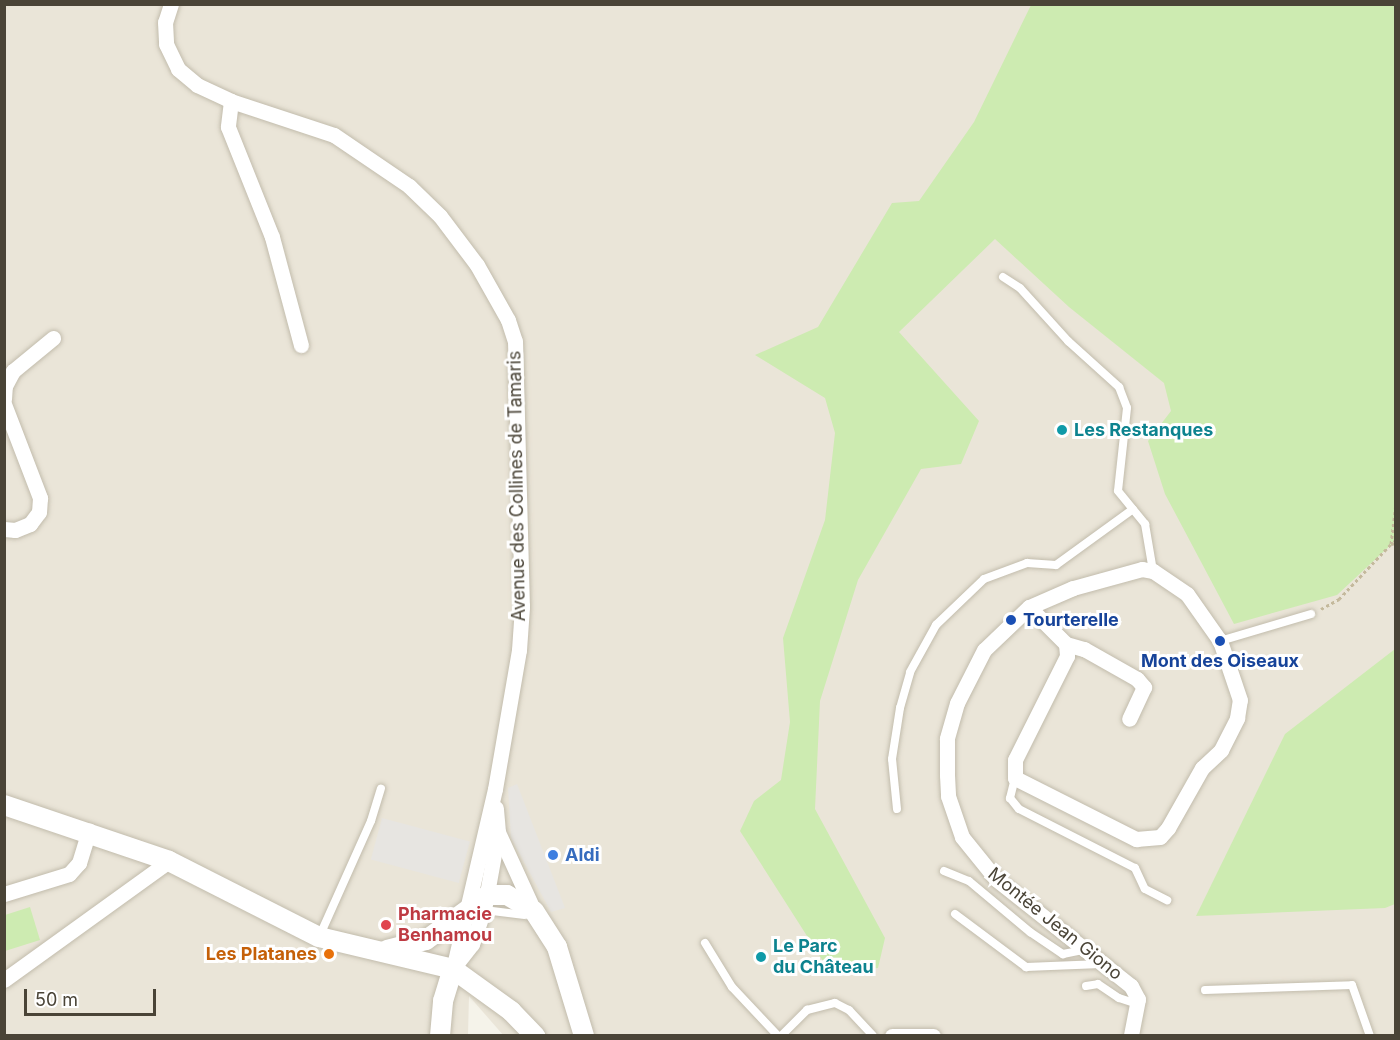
<!DOCTYPE html>
<meta charset="utf-8">
<style>
body{margin:0}
#map{position:relative;width:1400px;height:1040px;overflow:hidden;background:#f5f3ea;font-family:Inter,sans-serif}
div>[style]{position:absolute}
[style*='--x']{left:calc(var(--x)*1px);top:calc(var(--y)*1px);width:calc(var(--w)*1px);rotate:calc(var(--a)*1deg)}
.residential>*{inset:0;background:#eae5d8}
.green>*{inset:0;background:#cdebb1}
.parking>*{inset:0;background:#e7e5e1;transform-origin:0 0}
.path>*{height:3px;margin-top:-1.5px;transform-origin:0;background:repeating-linear-gradient(90deg,#c4b99c 0 3px,transparent 0 6px)}
.roads{filter:drop-shadow(0 0 2px #c2bcac) drop-shadow(0 0 2px #c2bcac)}
.service>*{height:8px;margin:-4px;padding:0 4px;transform-origin:4px;border-radius:4px;background:#fff}
.minor>*{height:15px;margin:-7.5px;padding:0 7.5px;transform-origin:7.5px;border-radius:7.5px;background:#fff}
.tertiary>*{height:20px;margin:-10px;padding:0 10px;transform-origin:10px;border-radius:10px;background:#fff}
.dots>*{width:16px;height:16px;translate:-50% -50%;box-sizing:border-box;border:3px solid #fff;border-radius:50%}
span{translate:-50% -50%;white-space:nowrap;text-align:center;line-height:1.15;-webkit-text-stroke:6px #fff;paint-order:stroke}
.culture-label{font-size:18px;color:#0d838f;font-weight:700}
.left{translate:0 -50%;text-align:left}
.street-label{font-size:18px;color:#4a4437}
.transit-label{font-size:18px;color:#164399;font-weight:700}
.shop-label{font-size:18px;color:#366cbe;font-weight:700}
.health-label{font-size:18px;color:#be3a42;font-weight:700}
.food-label{font-size:18px;color:#c56008;font-weight:700}
.right{translate:-100% -50%;text-align:right}
.frame{position:absolute;inset:0;border:6px solid #4a4437;pointer-events:none}
.scale{position:absolute;left:24px;top:989px;width:132px;height:27px;box-sizing:border-box;border:3px solid #4a4437;border-top:0;padding-left:8px;font-size:18px;line-height:21px;white-space:nowrap;color:#4a4437;-webkit-text-stroke:4px #fff;paint-order:stroke}
</style>
<div id="map">
<div class="residential">
<i style="clip-path:polygon(5px 5px,1395px 5px,1395px 1035px,504px 1036px,469px 996px,468px 1035px,5px 1036px)"></i>
</div>
<div class="green">
<i style="clip-path:polygon(1031px 5px,1395px 5px,1395px 541px,1337px 595px,1234px 624px,1165px 494px,1148px 441px,1171px 411px,1164px 383px,1069px 307px,995px 239px,899px 332px,979px 421px,961px 464px,921px 469px,858px 580px,820px 701px,815px 809px,885px 938px,878px 968px,830px 972px,740px 831px,754px 801px,781px 780px,790px 722px,783px 638px,825px 520px,835px 433px,825px 398px,755px 355px,818px 327px,892px 203px,919px 201px,974px 122px)"></i>
<i style="clip-path:polygon(1395px 649px,1395px 904px,1385px 908px,1196px 916px,1285px 734px)"></i>
<i style="clip-path:polygon(30px 907px,40px 940px,5px 951px,5px 915px)"></i>
</div>
<div class="parking">
<i style="clip-path:polygon(517px 784px,565px 908px,551px 912px,511px 838px,508px 788px)"></i>
<i style="left:382px;top:818px;width:91px;height:43px;rotate:15deg"></i>
</div>
<div class="path">
<i style="--x:1396;--y:540;--w:6;--a:141"></i>
<i style="--x:1391;--y:544;--w:5;--a:-11"></i>
<i style="--x:1321;--y:609;--w:21;--a:-29"></i>
<i style="--x:1339;--y:599;--w:76;--a:-46.6"></i>
<i style="--x:1391;--y:544;--w:38;--a:-83"></i>
</div>
<div class="roads">
<div class="service">
<i style="--x:1003;--y:277;--w:20;--a:33"></i>
<i style="--x:1020;--y:288;--w:72;--a:47.8"></i>
<i style="--x:1068;--y:341;--w:69;--a:42"></i>
<i style="--x:1119;--y:387;--w:22;--a:69"></i>
<i style="--x:1127;--y:408;--w:83;--a:96.2"></i>
<i style="--x:1118;--y:491;--w:43;--a:50.7"></i>
<i style="--x:1145;--y:524;--w:48;--a:80.3"></i>
<i style="--x:1220;--y:641;--w:95;--a:-16.5"></i>
<i style="--x:1015;--y:778;--w:21;--a:104"></i>
<i style="--x:1010;--y:798;--w:14;--a:51"></i>
<i style="--x:1019;--y:809;--w:130;--a:27"></i>
<i style="--x:1135;--y:868;--w:23;--a:65"></i>
<i style="--x:1145;--y:889;--w:25;--a:27"></i>
<i style="--x:897;--y:809;--w:50;--a:-95.7"></i>
<i style="--x:892;--y:759;--w:52;--a:-81.1"></i>
<i style="--x:900;--y:708;--w:37;--a:-74"></i>
<i style="--x:910;--y:672;--w:54;--a:-61"></i>
<i style="--x:936;--y:625;--w:66;--a:-43.8"></i>
<i style="--x:984;--y:579;--w:46;--a:-20.4"></i>
<i style="--x:1027;--y:563;--w:29;--a:4"></i>
<i style="--x:1056;--y:565;--w:95;--a:-36"></i>
<i style="--x:944;--y:871;--w:27;--a:22"></i>
<i style="--x:969;--y:881;--w:80;--a:39.9"></i>
<i style="--x:1030;--y:932;--w:40;--a:34"></i>
<i style="--x:1063;--y:954;--w:20;--a:-11"></i>
<i style="--x:484;--y:910;--w:41;--a:7"></i>
<i style="--x:955;--y:914;--w:89;--a:36.7"></i>
<i style="--x:1026;--y:967;--w:75;--a:-2.3"></i>
<i style="--x:320;--y:935;--w:125;--a:-65.9"></i>
<i style="--x:371;--y:821;--w:34;--a:-73"></i>
<i style="--x:705;--y:943;--w:52;--a:58.5"></i>
<i style="--x:732;--y:987;--w:67;--a:46.8"></i>
<i style="--x:1086;--y:986;--w:12;--a:-9"></i>
<i style="--x:1098;--y:984;--w:25;--a:34"></i>
<i style="--x:1119;--y:998;--w:20;--a:18"></i>
<i style="--x:1205;--y:990;--w:147;--a:-1.9"></i>
<i style="--x:1352;--y:985;--w:54;--a:70.6"></i>
<i style="--x:781;--y:1036;--w:37;--a:-45"></i>
<i style="--x:807;--y:1010;--w:29;--a:-14"></i>
<i style="--x:835;--y:1003;--w:16;--a:27"></i>
<i style="--x:849;--y:1010;--w:35;--a:47"></i>
</div>
<div class="minor">
<i style="--x:171;--y:4;--w:19;--a:108"></i>
<i style="--x:165;--y:22;--w:22;--a:87"></i>
<i style="--x:166;--y:44;--w:28;--a:64"></i>
<i style="--x:178;--y:69;--w:25;--a:40"></i>
<i style="--x:197;--y:85;--w:38;--a:25"></i>
<i style="--x:231;--y:101;--w:108;--a:18.3"></i>
<i style="--x:334;--y:135;--w:91;--a:34.2"></i>
<i style="--x:409;--y:186;--w:43;--a:44.1"></i>
<i style="--x:440;--y:216;--w:61;--a:52.9"></i>
<i style="--x:477;--y:265;--w:63;--a:60.6"></i>
<i style="--x:508;--y:320;--w:22;--a:72"></i>
<i style="--x:515;--y:341;--w:266;--a:88.5"></i>
<i style="--x:522;--y:607;--w:43;--a:94"></i>
<i style="--x:519;--y:650;--w:141;--a:99.8"></i>
<i style="--x:495;--y:789;--w:185;--a:103.1"></i>
<i style="--x:231;--y:101;--w:26;--a:97"></i>
<i style="--x:228;--y:127;--w:118;--a:68.2"></i>
<i style="--x:272;--y:237;--w:112;--a:75"></i>
<i style="--x:4;--y:399;--w:13;--a:-86"></i>
<i style="--x:5;--y:386;--w:17;--a:-62"></i>
<i style="--x:13;--y:371;--w:52;--a:-39.5"></i>
<i style="--x:4;--y:404;--w:101;--a:69"></i>
<i style="--x:40;--y:498;--w:14;--a:94"></i>
<i style="--x:39;--y:512;--w:15;--a:127"></i>
<i style="--x:30;--y:524;--w:16;--a:158"></i>
<i style="--x:15;--y:530;--w:11;--a:-175"></i>
<i style="--x:1029;--y:607;--w:52;--a:45"></i>
<i style="--x:1066;--y:644;--w:19;--a:16"></i>
<i style="--x:1084;--y:649;--w:61;--a:29.5"></i>
<i style="--x:1137;--y:679;--w:11;--a:49"></i>
<i style="--x:1144;--y:687;--w:35;--a:115"></i>
<i style="--x:1066;--y:644;--w:12;--a:85"></i>
<i style="--x:1067;--y:656;--w:116;--a:116.6"></i>
<i style="--x:1015;--y:760;--w:18;--a:90"></i>
<i style="--x:1015;--y:778;--w:136;--a:26.8"></i>
<i style="--x:1136;--y:839;--w:24;--a:-5"></i>
<i style="--x:1160;--y:837;--w:12;--a:-48"></i>
<i style="--x:1168;--y:828;--w:69;--a:-60.5"></i>
<i style="--x:1202;--y:768;--w:26;--a:-43"></i>
<i style="--x:1221;--y:750;--w:36;--a:-63"></i>
<i style="--x:1237;--y:718;--w:18;--a:-81"></i>
<i style="--x:1240;--y:700;--w:62;--a:-108.7"></i>
<i style="--x:1220;--y:641;--w:57;--a:-125.1"></i>
<i style="--x:1187;--y:594;--w:41;--a:-145.9"></i>
<i style="--x:1153;--y:571;--w:11;--a:-170"></i>
<i style="--x:1142;--y:569;--w:72;--a:164.6"></i>
<i style="--x:1073;--y:588;--w:48;--a:156.6"></i>
<i style="--x:1029;--y:607;--w:62;--a:136.3"></i>
<i style="--x:984;--y:650;--w:59;--a:117"></i>
<i style="--x:957;--y:703;--w:37;--a:106"></i>
<i style="--x:947;--y:739;--w:36;--a:90"></i>
<i style="--x:947;--y:775;--w:21;--a:87"></i>
<i style="--x:948;--y:796;--w:43;--a:71.1"></i>
<i style="--x:962;--y:837;--w:54;--a:51"></i>
<i style="--x:996;--y:879;--w:172;--a:38.4"></i>
<i style="--x:1131;--y:986;--w:15;--a:62"></i>
<i style="--x:1138;--y:999;--w:38;--a:101"></i>
<i style="--x:498;--y:832;--w:87;--a:65.5"></i>
<i style="--x:4;--y:894;--w:68;--a:-17.1"></i>
<i style="--x:69;--y:874;--w:15;--a:-48"></i>
<i style="--x:79;--y:863;--w:34;--a:-73"></i>
<i style="--x:454;--y:967;--w:29;--a:-52"></i>
<i style="--x:472;--y:944;--w:36;--a:-71"></i>
<i style="--x:484;--y:910;--w:79;--a:-79.8"></i>
<i style="--x:498;--y:832;--w:24;--a:-95"></i>
<i style="--x:4;--y:980;--w:203;--a:-35.8"></i>
<i style="--x:892;--y:1036;--w:41;--a:0"></i>
</div>
<div class="tertiary">
<i style="--x:4;--y:805;--w:174;--a:18.7"></i>
<i style="--x:169;--y:861;--w:168;--a:26.9"></i>
<i style="--x:319;--y:937;--w:138;--a:13.4"></i>
<i style="--x:453;--y:969;--w:72;--a:35.9"></i>
<i style="--x:511;--y:1011;--w:35;--a:46"></i>
<i style="--x:387;--y:950;--w:40;--a:-14.4"></i>
<i style="--x:426;--y:940;--w:77;--a:-36"></i>
<i style="--x:488;--y:895;--w:19;--a:0"></i>
<i style="--x:507;--y:895;--w:31;--a:31"></i>
<i style="--x:534;--y:911;--w:43;--a:57.4"></i>
<i style="--x:557;--y:947;--w:93;--a:73.1"></i>
<i style="--x:440;--y:1036;--w:35;--a:-85"></i>
<i style="--x:443;--y:1001;--w:34;--a:-73"></i>
</div>
</div>
<div class="dots">
<i style="left:1062px;top:430px;background:#0f9aa8"></i>
<i style="left:1011px;top:620px;background:#1a4fb4"></i>
<i style="left:1220px;top:641px;background:#1a4fb4"></i>
<i style="left:553px;top:855px;background:#3f7fe0"></i>
<i style="left:386px;top:925px;background:#e0444e"></i>
<i style="left:329px;top:954px;background:#e8710a"></i>
<i style="left:761px;top:957px;background:#0f9aa8"></i>
</div>
<div class="culture-label">
<span class="left" style="left:1074px;top:430px">Les Restanques</span>
<span class="left" style="left:773px;top:957px">Le Parc<br>du Château</span>
</div>
<div class="street-label">
<span style="left:517px;top:486px;rotate:-91deg">Avenue des Collines de Tamaris</span>
<span style="left:1055px;top:924px;rotate:39deg">Montée Jean Giono</span>
</div>
<div class="transit-label">
<span class="left" style="left:1023px;top:620px">Tourterelle</span>
<span style="left:1220px;top:661px">Mont des Oiseaux</span>
</div>
<div class="shop-label">
<span class="left" style="left:565px;top:855px">Aldi</span>
</div>
<div class="health-label">
<span class="left" style="left:398px;top:925px">Pharmacie<br>Benhamou</span>
</div>
<div class="food-label">
<span class="right" style="left:317px;top:954px">Les Platanes</span>
</div>
<div class="frame"></div>
<div class="scale">50 m</div>
</div>
